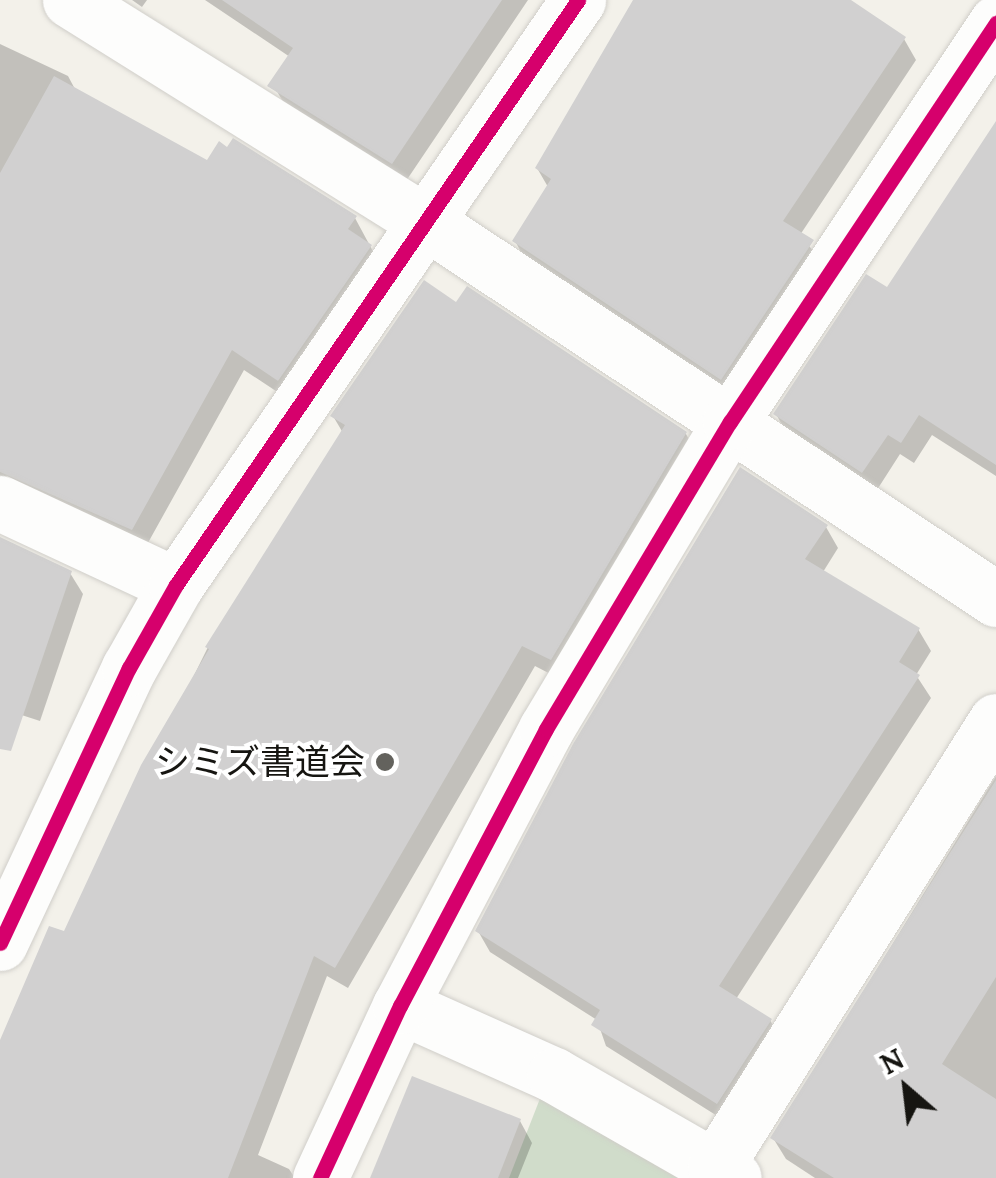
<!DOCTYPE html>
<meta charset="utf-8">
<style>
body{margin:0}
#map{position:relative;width:996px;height:1178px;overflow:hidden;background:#f3f1ea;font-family:Lora,"Noto Sans JP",serif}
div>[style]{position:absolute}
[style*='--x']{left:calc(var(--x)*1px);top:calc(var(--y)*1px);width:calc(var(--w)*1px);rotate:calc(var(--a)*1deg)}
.green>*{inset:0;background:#d0dcca}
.shadow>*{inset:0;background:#0003}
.building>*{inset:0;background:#d1d0d0}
.roads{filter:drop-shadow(0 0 2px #d0cec9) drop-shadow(0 0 2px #d0cec9)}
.minor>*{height:55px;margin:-27.5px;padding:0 27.5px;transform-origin:27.5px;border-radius:27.5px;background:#fdfdfc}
.cycleway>*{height:15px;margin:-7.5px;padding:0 7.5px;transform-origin:7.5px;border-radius:7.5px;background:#d6006c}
.dots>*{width:28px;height:28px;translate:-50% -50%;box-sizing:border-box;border:5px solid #fff;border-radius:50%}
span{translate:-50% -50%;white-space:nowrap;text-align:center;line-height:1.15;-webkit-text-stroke:8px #fff;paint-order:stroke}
.poi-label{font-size:35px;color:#161511}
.right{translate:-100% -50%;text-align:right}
.north{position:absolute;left:856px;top:1038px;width:100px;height:100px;-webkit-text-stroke:8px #fff;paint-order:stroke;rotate:332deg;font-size:28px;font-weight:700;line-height:40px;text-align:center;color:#161511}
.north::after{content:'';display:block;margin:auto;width:35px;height:45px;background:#161511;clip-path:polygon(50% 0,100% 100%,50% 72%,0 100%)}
</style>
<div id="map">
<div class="green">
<i style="clip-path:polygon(541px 1096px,685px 1178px,509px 1178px)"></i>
</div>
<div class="shadow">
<i style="clip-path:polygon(132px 0,147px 0,142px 7px)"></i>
<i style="clip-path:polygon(205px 0,528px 0,404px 184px,285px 105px,272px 83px,290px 57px)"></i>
<i style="clip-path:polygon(638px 0,847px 0,904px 39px,916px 60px,800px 235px,824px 264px,734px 399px,527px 263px,515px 241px,548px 187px,537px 168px)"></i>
<i style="clip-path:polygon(0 44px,68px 76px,76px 91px,208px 163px,355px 218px,382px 268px,291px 401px,244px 370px,144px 550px,0 499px)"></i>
<i style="clip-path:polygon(996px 126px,996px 476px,932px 435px,914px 463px,900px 454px,875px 493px,788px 436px,776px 414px,888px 291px)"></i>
<i style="clip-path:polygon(456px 305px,686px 434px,698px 456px,564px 681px,535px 666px,348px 988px,327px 976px,258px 1155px,289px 1169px,295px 1178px,0 1178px,0 1070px,208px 647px,343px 433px,333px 416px)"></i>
<i style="clip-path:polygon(826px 527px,838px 548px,823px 572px,918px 629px,931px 651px,916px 675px,931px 698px,736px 999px,770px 1020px,782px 1042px,730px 1124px,606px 1046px,597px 1020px,490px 952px,478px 931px)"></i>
<i style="clip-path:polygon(0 540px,70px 573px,83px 594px,40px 721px,0 708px)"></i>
<i style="clip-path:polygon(996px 776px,996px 1178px,815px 1178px,786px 1159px,773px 1138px)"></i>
<i style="clip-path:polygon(520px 1121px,532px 1143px,518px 1178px,373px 1178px)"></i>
</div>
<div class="building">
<i style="clip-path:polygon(222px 0,502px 0,392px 164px,267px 86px,293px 48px)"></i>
<i style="clip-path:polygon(633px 0,851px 0,906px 37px,783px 221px,814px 240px,721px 380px,512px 241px,551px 179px,535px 168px)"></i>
<i style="clip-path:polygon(54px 76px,207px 160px,219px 141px,227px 147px,233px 138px,357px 216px,348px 229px,372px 245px,278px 381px,232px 350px,132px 530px,0 472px,0 173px)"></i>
<i style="clip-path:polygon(996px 121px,996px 465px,919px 415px,901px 443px,888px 435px,862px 473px,773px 414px,866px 274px,887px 287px)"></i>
<i style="clip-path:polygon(424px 280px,456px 302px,467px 286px,687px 432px,551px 660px,522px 646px,335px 968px,314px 956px,228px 1178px,0 1178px,0 1040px,49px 926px,64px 931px,141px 765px,209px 649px,205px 647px,345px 425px,330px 416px)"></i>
<i style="clip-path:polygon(740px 467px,828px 525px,805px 559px,920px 628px,899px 662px,920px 675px,719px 986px,772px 1019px,717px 1104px,591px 1025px,600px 1010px,475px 931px,573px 744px)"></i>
<i style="clip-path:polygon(0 537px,72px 571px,11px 751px,0 749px)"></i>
<i style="clip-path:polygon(996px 780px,996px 977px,942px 1064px,996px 1099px,996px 1178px,834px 1178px,770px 1138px)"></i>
<i style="clip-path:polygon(412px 1076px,521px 1119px,498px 1178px,370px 1178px)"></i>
</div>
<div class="roads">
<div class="minor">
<i style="--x:70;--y:0;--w:423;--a:32"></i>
<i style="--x:429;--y:224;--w:680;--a:33.48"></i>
<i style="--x:0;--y:503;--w:194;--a:25"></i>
<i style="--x:0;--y:943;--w:304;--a:-64.9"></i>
<i style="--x:129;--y:668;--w:95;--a:-60.5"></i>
<i style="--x:176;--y:585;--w:710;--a:-55.5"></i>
<i style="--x:400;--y:1006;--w:169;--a:24.1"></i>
<i style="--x:554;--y:1075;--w:207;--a:29.8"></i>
<i style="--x:715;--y:1167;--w:527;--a:-57.79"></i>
<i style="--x:320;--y:1178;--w:190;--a:-65.1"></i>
<i style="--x:400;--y:1006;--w:313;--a:-62.2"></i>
<i style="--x:546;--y:729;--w:358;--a:-59.1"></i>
<i style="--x:730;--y:422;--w:480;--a:-56.3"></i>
</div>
</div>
<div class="cycleway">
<i style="--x:0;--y:943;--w:304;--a:-64.9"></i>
<i style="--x:129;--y:668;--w:95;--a:-60.5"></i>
<i style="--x:176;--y:585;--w:710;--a:-55.5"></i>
<i style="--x:320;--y:1178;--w:190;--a:-65.1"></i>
<i style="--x:400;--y:1006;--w:313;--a:-62.2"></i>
<i style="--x:546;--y:729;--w:358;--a:-59.1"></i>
<i style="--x:730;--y:422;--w:480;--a:-56.3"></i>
</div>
<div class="dots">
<i style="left:385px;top:762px;background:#63625d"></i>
</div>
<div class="poi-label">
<span class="right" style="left:365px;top:762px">シミズ書道会</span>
</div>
<div class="north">N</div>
</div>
